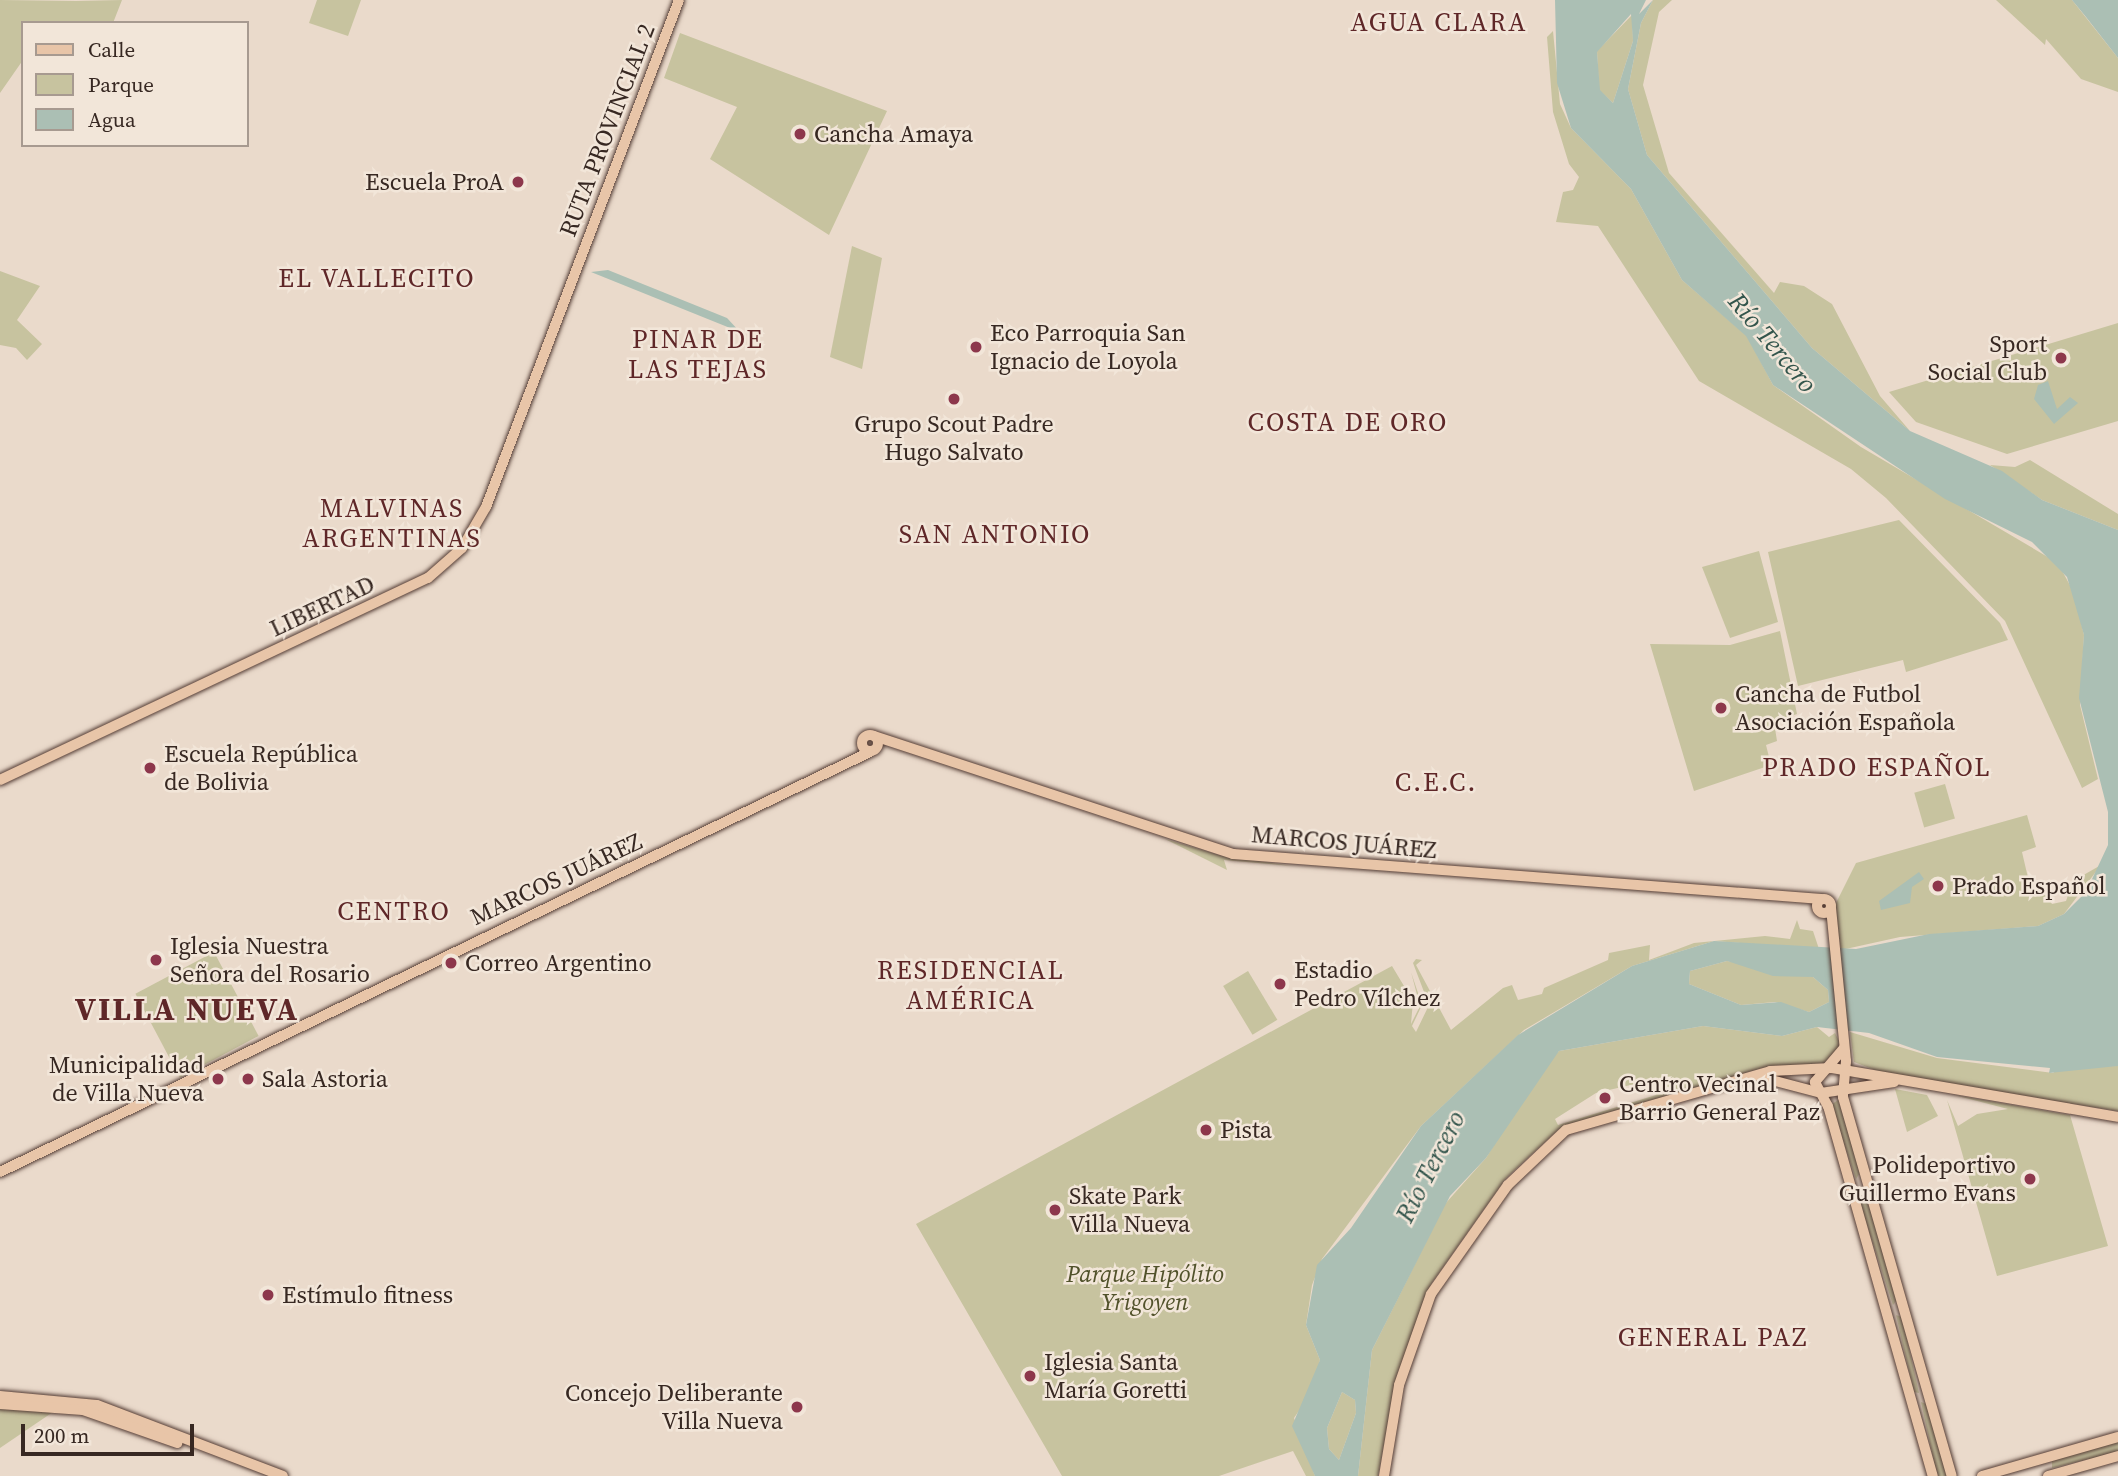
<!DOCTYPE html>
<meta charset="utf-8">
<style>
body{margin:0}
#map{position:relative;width:2118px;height:1476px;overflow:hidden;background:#eadacb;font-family:"Source Serif 4",serif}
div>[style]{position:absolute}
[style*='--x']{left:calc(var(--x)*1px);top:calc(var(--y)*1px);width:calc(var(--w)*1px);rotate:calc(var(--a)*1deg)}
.green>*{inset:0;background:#c7c39f;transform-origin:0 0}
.water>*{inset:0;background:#abbfb4}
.roads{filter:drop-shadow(0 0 2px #543c34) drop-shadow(0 0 2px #543c34)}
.major>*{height:10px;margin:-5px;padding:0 5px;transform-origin:5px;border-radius:5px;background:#e8c5a8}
.major>.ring{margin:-5px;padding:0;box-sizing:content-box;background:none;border:10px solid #e8c5a8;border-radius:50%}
.dots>*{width:19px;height:19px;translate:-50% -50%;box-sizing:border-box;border:4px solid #f2e6d9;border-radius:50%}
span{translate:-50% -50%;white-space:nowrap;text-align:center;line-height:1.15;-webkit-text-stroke:5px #f2e6d9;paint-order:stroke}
.street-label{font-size:24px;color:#372822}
.poi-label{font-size:24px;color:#372822}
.left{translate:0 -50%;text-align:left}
.right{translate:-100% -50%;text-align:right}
.park-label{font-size:24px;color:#51522b;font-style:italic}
.neighbourhood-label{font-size:26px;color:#5f2728;letter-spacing:2px}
.water-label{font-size:26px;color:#33554c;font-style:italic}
.district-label{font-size:32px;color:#5f2728;font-weight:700;letter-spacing:2px}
.legend{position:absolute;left:21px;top:21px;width:228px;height:126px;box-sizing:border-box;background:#f2e6d9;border:2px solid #a79a90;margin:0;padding:9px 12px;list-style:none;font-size:21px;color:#372822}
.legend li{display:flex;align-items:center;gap:14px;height:35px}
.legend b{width:35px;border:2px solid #a79a90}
.scale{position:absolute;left:21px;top:1424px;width:173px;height:32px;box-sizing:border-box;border:4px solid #372822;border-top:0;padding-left:9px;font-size:21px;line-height:24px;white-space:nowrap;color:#372822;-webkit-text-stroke:5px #f2e6d9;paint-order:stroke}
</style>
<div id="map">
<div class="green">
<i style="clip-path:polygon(0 0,76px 1px,122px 0,113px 23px,23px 23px,23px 60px,0 93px)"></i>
<i style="clip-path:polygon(317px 0,361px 0,348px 36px,309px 23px)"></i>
<i style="clip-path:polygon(1653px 0,1672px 0,1659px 12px,1643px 85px,1669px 173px,1774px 293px,1780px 282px,1804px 286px,1832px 304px,1880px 396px,1910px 431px,1812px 348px,1647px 155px,1628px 89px,1641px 23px)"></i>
<i style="clip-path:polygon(1996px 0,2072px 0,2118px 58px,2118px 92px,2081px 79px,2046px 39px,2045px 45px)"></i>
<i style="clip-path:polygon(1632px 15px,1633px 41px,1613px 103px,1599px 90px,1597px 51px)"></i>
<i style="clip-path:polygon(1553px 31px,1560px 104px,1571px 128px,1631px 189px,1682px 280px,1747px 336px,1773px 385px,1861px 447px,2058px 563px,2074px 593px,2084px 635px,2080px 705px,2098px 779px,2082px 788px,2005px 621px,1886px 498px,1851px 469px,1699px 381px,1598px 226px,1556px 222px,1563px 192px,1573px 190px,1579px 177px,1569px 164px,1553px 112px,1547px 37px)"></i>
<i style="clip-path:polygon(680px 33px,887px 111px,829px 235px,710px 159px,737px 107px,664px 78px)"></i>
<i style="clip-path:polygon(852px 246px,882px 258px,862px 369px,830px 357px)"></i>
<i style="clip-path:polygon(0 271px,40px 286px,17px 320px,42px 344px,27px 360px,16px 348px,0 345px)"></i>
<i style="clip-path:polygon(2118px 323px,2118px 421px,2007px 454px,1916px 422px,1889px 392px)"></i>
<i style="clip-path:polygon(2030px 460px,2118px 514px,2118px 530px,2042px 500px,1990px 465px,2015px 467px)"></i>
<i style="clip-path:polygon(1899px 520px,2000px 623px,2008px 640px,1906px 672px,1903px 660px,1798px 686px,1768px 552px)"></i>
<i style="clip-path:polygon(1759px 551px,1778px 622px,1730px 638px,1702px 567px)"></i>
<i style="clip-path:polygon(1780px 631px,1797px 714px,1774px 722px,1777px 741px,1766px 745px,1771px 765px,1694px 791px,1650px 644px,1730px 645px)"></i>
<i style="left:1945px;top:784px;width:36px;height:32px;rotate:74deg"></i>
<i style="clip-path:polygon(2027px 815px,2036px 847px,2022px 852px,2032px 895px,2044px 893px,2052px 904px,2066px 901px,2073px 881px,2101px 865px,2064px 914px,2038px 926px,1900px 937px,1841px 950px,1834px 907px,1856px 863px)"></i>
<i style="clip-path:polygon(1165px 839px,1219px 855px,1292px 866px,1224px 860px,1227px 870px)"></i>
<i style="clip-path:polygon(1797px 920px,1800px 929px,1813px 931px,1819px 949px,1714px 941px,1632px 966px,1524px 1030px,1421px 1126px,1322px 1259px,1312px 1285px,1306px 1325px,1320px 1360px,1311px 1393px,1294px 1418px,1315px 1476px,1306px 1476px,1293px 1451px,1219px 1476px,1062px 1476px,916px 1224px,1392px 966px,1413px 1001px,1411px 1024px,1420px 1006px,1411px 972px,1422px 1005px,1412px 1026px,1416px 1032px,1429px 1005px,1413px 963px,1416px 959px,1422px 960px,1416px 965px,1451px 1030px,1503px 988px,1512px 985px,1518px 1000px,1542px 994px,1544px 988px,1608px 960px,1609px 953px,1650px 945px,1649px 960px,1694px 943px,1765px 936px,1790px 939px)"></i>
<i style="left:214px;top:952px;width:95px;height:89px;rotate:62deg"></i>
<i style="clip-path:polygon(1727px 961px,1813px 977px,1828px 990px,1829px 1002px,1809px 1012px,1775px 1002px,1741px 1005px,1689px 984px,1690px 971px)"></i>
<i style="left:1248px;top:971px;width:57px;height:29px;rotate:59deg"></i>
<i style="clip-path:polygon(evenodd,1703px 1026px,1782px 1036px,1817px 1027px,1829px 1037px,1835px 1033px,1841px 1045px,1824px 1063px,1762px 1068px,1559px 1129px,1506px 1178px,1431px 1284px,1397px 1375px,1378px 1476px,1358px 1476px,1372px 1350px,1445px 1204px,1486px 1158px,1544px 1065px,1559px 1051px,1703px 1026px,1652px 1080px,1656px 1095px,1558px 1125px,1555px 1119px,1596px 1093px,1652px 1080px)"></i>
<i style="clip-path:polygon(1850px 1032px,1937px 1058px,2053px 1073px,2060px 1067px,2118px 1066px,2118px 1111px,1891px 1076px,1854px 1062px)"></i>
<i style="clip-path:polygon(1895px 1089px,1927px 1095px,1938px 1116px,1907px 1132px)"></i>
<i style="clip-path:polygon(1954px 1095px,2070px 1115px,2108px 1246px,1997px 1276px,1947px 1100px,1958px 1126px,1977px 1114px,2008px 1109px)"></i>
<i style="clip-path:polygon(1838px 1100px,1861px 1171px,1856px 1179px,1831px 1105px)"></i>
<i style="clip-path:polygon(1865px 1189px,1897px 1300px,1893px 1305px,1856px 1191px)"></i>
<i style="clip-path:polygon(1896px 1315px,1902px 1317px,1919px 1393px,1914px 1392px)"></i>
<i style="clip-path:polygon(1342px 1392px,1355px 1400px,1356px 1413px,1339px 1460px,1329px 1449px,1327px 1428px)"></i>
<i style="clip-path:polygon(1921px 1402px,1927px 1404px,1947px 1476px,1937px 1476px)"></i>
<i style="clip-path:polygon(0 1407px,53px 1412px,0 1448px)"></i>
<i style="clip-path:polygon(2118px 1441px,2118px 1452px,2052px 1468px,2052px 1461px)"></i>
</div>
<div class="water">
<i style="clip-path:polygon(evenodd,1555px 0,1646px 0,1639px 14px,1653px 0,1641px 23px,1628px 89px,1647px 155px,1812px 348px,1910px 431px,2002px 471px,2042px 500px,2118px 530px,2118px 1066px,2049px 1073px,2050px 1068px,1937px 1057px,1869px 1033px,1817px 1027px,1782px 1036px,1703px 1026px,1559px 1051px,1486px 1158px,1450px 1196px,1372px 1350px,1358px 1476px,1315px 1476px,1292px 1426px,1320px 1360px,1306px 1325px,1317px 1265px,1351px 1228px,1421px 1126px,1518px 1035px,1632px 966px,1714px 941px,1856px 949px,1929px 934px,2038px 926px,2064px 914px,2086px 892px,2108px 845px,2108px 812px,2079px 698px,2084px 635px,2067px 577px,2032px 542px,1945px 499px,1773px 385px,1746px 336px,1682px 280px,1631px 189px,1571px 128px,1557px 83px,1555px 0,1631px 14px,1633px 41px,1613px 103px,1600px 90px,1597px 52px,1631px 14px,1555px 0,1727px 961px,1773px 976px,1813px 977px,1828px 990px,1829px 1002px,1809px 1012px,1781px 1002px,1741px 1005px,1689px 984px,1690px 971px,1727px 961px,1555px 0,1342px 1392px,1355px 1400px,1356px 1413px,1339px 1460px,1329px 1449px,1327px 1428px,1342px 1392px)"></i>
<i style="clip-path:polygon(2072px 0,2118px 0,2118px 58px,2086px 17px)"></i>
<i style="clip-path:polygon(608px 270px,727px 318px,740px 332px,591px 272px)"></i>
<i style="clip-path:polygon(2048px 381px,2057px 409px,2070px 397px,2078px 403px,2054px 424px,2034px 399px,2038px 385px)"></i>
<i style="clip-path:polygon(1919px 872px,1924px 879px,1912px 887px,1910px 903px,1881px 910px,1879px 901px)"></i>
</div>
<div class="roads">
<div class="major">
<i class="ring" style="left:862px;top:735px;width:6px;height:6px"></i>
<i style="--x:874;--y:736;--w:378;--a:18.2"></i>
<i style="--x:1233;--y:854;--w:590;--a:4.38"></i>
<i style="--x:0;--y:780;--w:473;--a:-25.3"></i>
<i style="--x:428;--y:578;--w:45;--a:-41.4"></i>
<i style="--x:462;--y:548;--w:48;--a:-59.7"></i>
<i style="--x:486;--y:507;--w:542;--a:-69.16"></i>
<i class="ring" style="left:1817px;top:899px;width:4px;height:4px"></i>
<i style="--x:1831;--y:908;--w:154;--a:84.4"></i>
<i style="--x:1846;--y:1061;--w:36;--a:95"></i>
<i style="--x:1843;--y:1097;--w:394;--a:74"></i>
<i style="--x:1844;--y:1048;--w:45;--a:130.5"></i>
<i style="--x:1815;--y:1082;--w:27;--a:62"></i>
<i style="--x:1828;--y:1106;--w:385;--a:74.2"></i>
<i style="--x:1760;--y:1077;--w:63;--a:14.7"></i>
<i style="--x:1821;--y:1093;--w:74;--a:-8.6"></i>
<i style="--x:0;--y:1172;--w:966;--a:-25.77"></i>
<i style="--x:0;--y:1396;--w:97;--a:5.3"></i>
<i style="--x:97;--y:1405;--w:199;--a:20.9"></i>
<i style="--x:0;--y:1404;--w:83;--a:4.1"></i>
<i style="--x:83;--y:1410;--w:100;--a:19.3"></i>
<i style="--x:1384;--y:1476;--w:92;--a:-80.6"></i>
<i style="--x:1399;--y:1385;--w:96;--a:-70.6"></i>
<i style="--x:1431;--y:1294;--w:133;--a:-54.8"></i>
<i style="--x:1508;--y:1185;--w:80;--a:-43.5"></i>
<i style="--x:1566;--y:1130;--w:212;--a:-16.1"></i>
<i style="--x:1770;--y:1071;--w:62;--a:-2.8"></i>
<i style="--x:1832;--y:1068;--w:290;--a:9.7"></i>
<i style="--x:1982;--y:1476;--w:141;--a:-16"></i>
<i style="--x:2048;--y:1476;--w:73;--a:-15.9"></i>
</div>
</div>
<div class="dots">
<i style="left:800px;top:134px;background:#8d374c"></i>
<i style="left:518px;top:182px;background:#8d374c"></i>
<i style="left:976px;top:347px;background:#8d374c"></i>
<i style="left:2061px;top:358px;background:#8d374c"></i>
<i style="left:954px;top:399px;background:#8d374c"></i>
<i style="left:1721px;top:708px;background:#8d374c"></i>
<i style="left:150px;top:768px;background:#8d374c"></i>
<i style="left:1938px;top:886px;background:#8d374c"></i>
<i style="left:156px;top:960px;background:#8d374c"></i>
<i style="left:451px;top:963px;background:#8d374c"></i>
<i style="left:1280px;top:984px;background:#8d374c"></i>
<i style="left:218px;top:1079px;background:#8d374c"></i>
<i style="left:248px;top:1079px;background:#8d374c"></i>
<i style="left:1605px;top:1098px;background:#8d374c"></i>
<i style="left:1206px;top:1130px;background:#8d374c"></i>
<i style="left:2030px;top:1179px;background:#8d374c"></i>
<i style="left:1055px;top:1210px;background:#8d374c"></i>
<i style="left:268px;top:1295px;background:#8d374c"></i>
<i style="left:1030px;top:1376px;background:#8d374c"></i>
<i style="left:797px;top:1407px;background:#8d374c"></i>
</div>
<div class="street-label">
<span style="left:607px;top:130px;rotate:-69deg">RUTA PROVINCIAL 2</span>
<span style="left:322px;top:606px;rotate:-25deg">LIBERTAD</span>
<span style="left:1344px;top:842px;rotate:5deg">MARCOS JUÁREZ</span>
<span style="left:556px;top:879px;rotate:-25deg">MARCOS JUÁREZ</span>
</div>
<div class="poi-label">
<span class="left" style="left:814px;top:134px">Cancha Amaya</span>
<span class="right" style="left:504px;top:182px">Escuela ProA</span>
<span class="left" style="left:990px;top:347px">Eco Parroquia San<br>Ignacio de Loyola</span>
<span class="right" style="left:2047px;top:358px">Sport<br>Social Club</span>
<span style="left:954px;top:438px">Grupo Scout Padre<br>Hugo Salvato</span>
<span class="left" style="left:1735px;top:708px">Cancha de Futbol<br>Asociación Española</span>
<span class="left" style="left:164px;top:768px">Escuela República<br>de Bolivia</span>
<span class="left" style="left:1952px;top:886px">Prado Español</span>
<span class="left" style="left:170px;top:960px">Iglesia Nuestra<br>Señora del Rosario</span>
<span class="left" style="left:465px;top:963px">Correo Argentino</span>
<span class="left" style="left:1294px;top:984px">Estadio<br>Pedro Vílchez</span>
<span class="right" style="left:204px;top:1079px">Municipalidad<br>de Villa Nueva</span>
<span class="left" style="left:262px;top:1079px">Sala Astoria</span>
<span class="left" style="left:1619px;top:1098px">Centro Vecinal<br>Barrio General Paz</span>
<span class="left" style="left:1220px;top:1130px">Pista</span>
<span class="right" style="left:2016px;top:1179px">Polideportivo<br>Guillermo Evans</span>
<span class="left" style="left:1069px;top:1210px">Skate Park<br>Villa Nueva</span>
<span class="left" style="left:282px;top:1295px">Estímulo fitness</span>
<span class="left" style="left:1044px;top:1376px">Iglesia Santa<br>María Goretti</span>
<span class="right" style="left:783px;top:1407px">Concejo Deliberante<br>Villa Nueva</span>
</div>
<div class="park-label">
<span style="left:1145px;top:1288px">Parque Hipólito<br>Yrigoyen</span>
</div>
<div class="neighbourhood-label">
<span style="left:1439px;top:23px">AGUA CLARA</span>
<span style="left:377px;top:279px">EL VALLECITO</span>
<span style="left:698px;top:355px">PINAR DE<br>LAS TEJAS</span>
<span style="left:1348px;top:423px">COSTA DE ORO</span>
<span style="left:392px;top:524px">MALVINAS<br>ARGENTINAS</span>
<span style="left:995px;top:535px">SAN ANTONIO</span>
<span style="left:1877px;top:768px">PRADO ESPAÑOL</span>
<span style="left:1436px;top:783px">C.E.C.</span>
<span style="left:394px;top:912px">CENTRO</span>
<span style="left:971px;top:986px">RESIDENCIAL<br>AMÉRICA</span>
<span style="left:1713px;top:1338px">GENERAL PAZ</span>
</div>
<div class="water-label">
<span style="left:1772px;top:343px;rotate:50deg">Río Tercero</span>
<span style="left:1431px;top:1167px;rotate:-63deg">Río Tercero</span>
</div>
<div class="district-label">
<span style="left:187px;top:1009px">VILLA NUEVA</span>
</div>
<ul class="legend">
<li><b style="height:9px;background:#e8c5a8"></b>Calle</li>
<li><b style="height:19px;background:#c7c39f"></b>Parque</li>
<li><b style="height:19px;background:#abbfb4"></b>Agua</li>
</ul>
<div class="scale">200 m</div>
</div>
